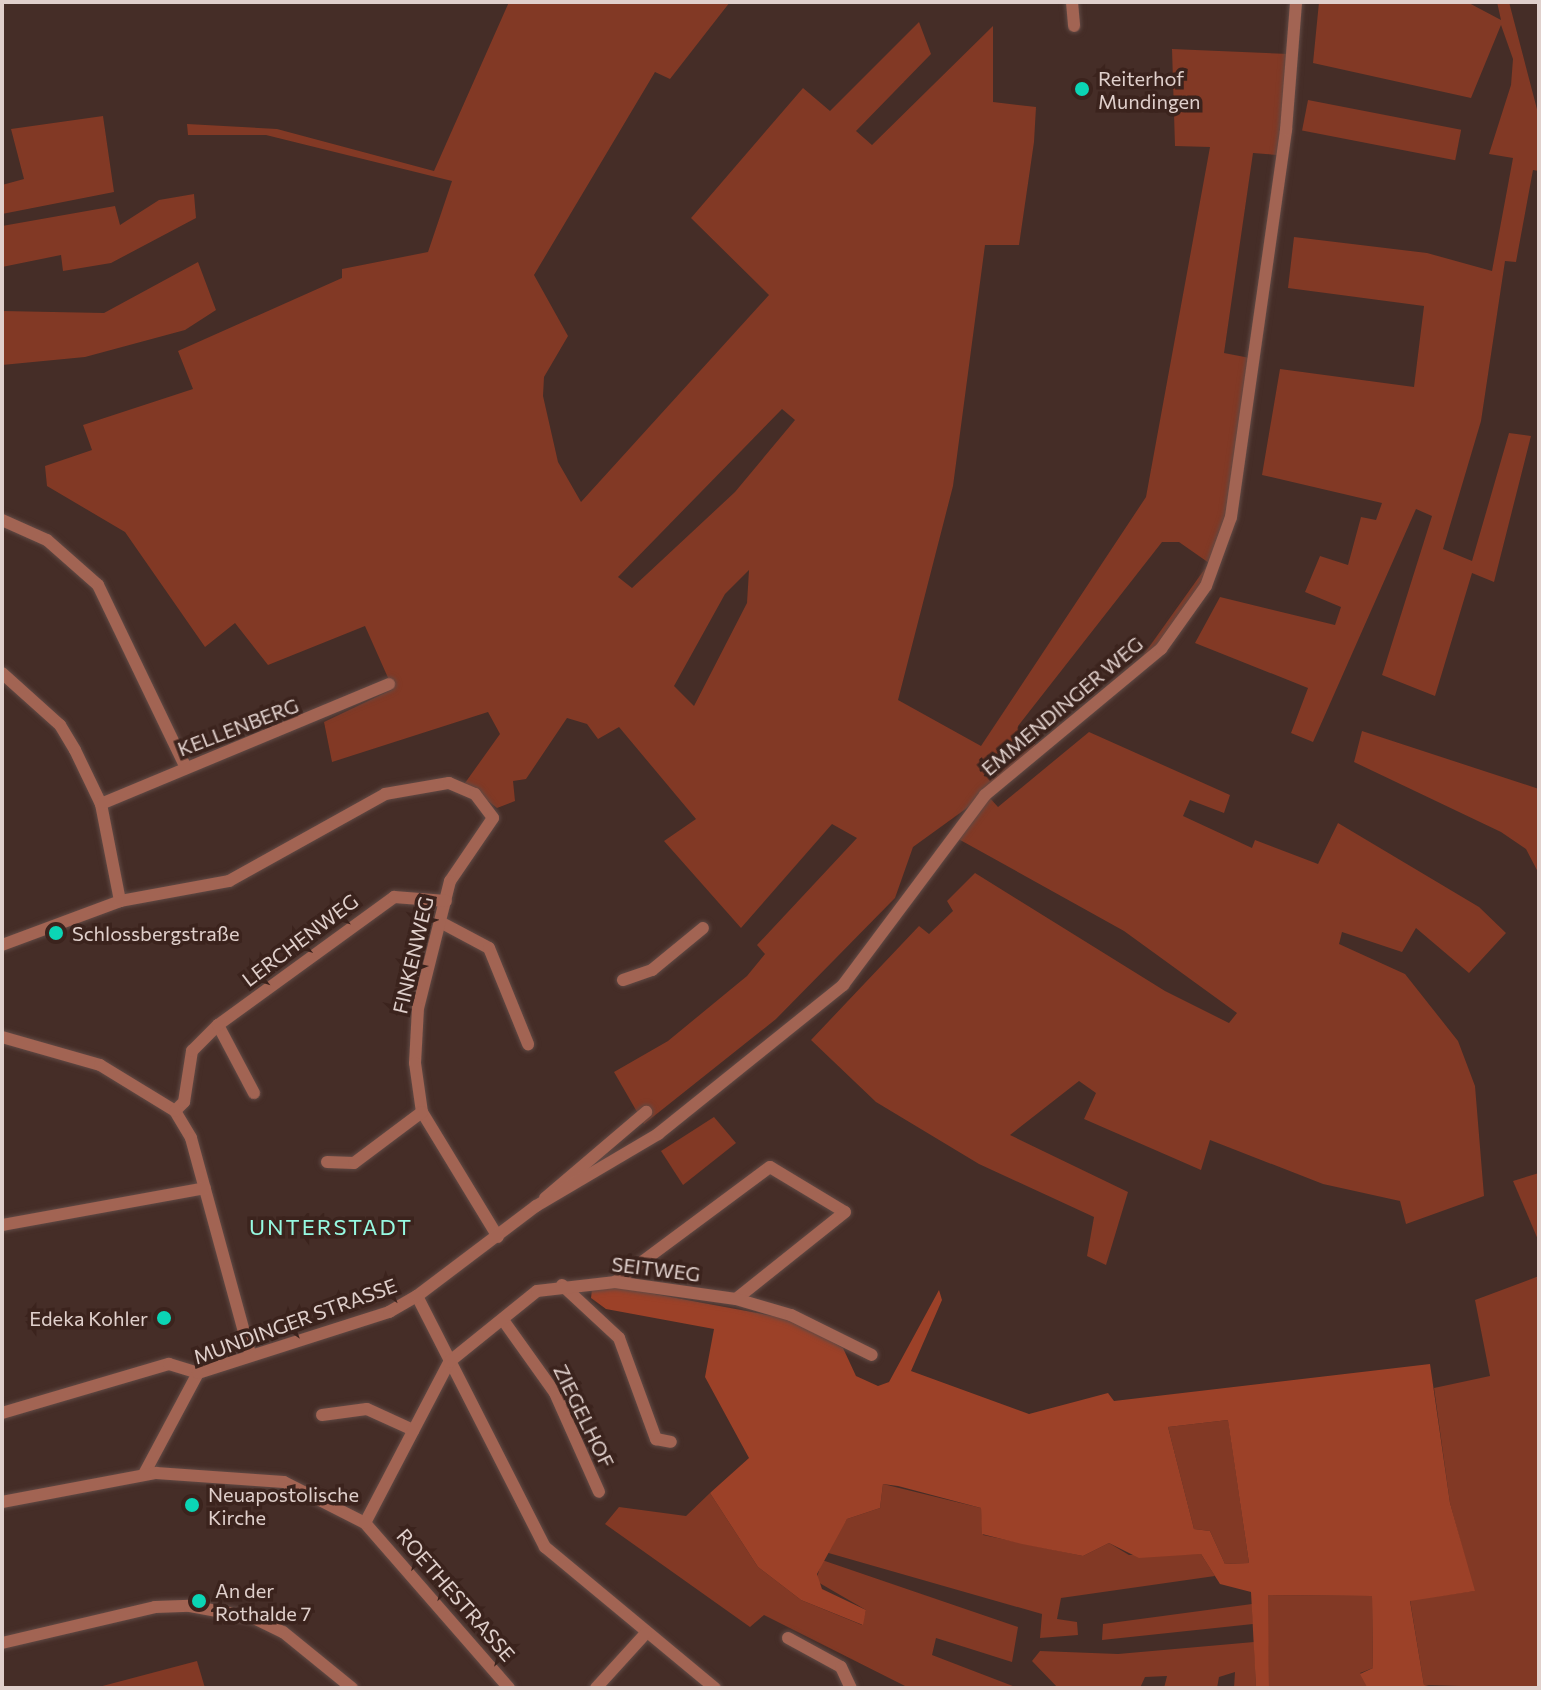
<!DOCTYPE html>
<meta charset="utf-8">
<style>
body{margin:0}
#map{position:relative;width:1541px;height:1690px;overflow:hidden;background:#452d27;font-family:Commissioner,sans-serif}
div>[style]{position:absolute}
[style*='--x']{left:calc(var(--x)*1px);top:calc(var(--y)*1px);width:calc(var(--w)*1px);rotate:calc(var(--a)*1deg)}
.green>*{inset:0;background:#823925;transform-origin:0 0}
.forest>*{inset:0;background:#9c4128}
.roads{filter:drop-shadow(0 0 2px #614a45) drop-shadow(0 0 2px #614a45)}
.minor>*{height:12px;margin:-6px;padding:0 6px;transform-origin:6px;border-radius:6px;background:#a26453}
.dots>*{width:22px;height:22px;translate:-50% -50%;box-sizing:border-box;border:4px solid #3b231d;border-radius:50%}
span{translate:-50% -50%;white-space:nowrap;text-align:center;line-height:1.15;-webkit-text-stroke:7px #3b231d;paint-order:stroke}
.poi-label{font-size:20px;color:#e0d0cc}
.left{translate:0 -50%;text-align:left}
.right{translate:-100% -50%;text-align:right}
.street-label{font-size:20px;color:#e0d0cc}
.neighbourhood-label{font-size:22px;color:#96f9e1;letter-spacing:2px}
.frame{position:absolute;inset:0;border:4px solid #e0d0cc;pointer-events:none}
</style>
<div id="map">
<div class="green">
<i style="clip-path:polygon(evenodd,509px 2px,730px 2px,670px 79px,655px 72px,534px 275px,568px 336px,544px 377px,543px 396px,558px 462px,581px 502px,769px 295px,691px 218px,803px 88px,830px 111px,919px 22px,931px 54px,856px 131px,872px 145px,993px 26px,993px 102px,1036px 107px,1034px 142px,1019px 245px,985px 245px,953px 486px,898px 700px,981px 746px,1146px 497px,1210px 147px,1175px 146px,1172px 49px,1289px 54px,1300px 2px,1233px 517px,1187px 615px,1127px 678px,1209px 563px,1179px 542px,1162px 542px,1018px 726px,1041px 751px,988px 796px,998px 807px,1089px 732px,1230px 795px,1224px 813px,1190px 800px,1183px 816px,1252px 848px,1255px 840px,1318px 864px,1338px 823px,1479px 907px,1506px 933px,1469px 973px,1416px 928px,1402px 952px,1342px 932px,1339px 944px,1405px 974px,1458px 1041px,1475px 1086px,1484px 1196px,1406px 1224px,1400px 1201px,1323px 1184px,1210px 1140px,1201px 1170px,1084px 1119px,1096px 1093px,1079px 1081px,1010px 1135px,1128px 1192px,1106px 1265px,1087px 1256px,1094px 1217px,979px 1164px,876px 1102px,811px 1040px,919px 926px,929px 934px,953px 911px,947px 901px,975px 873px,1165px 991px,1229px 1023px,1237px 1013px,1124px 931px,953px 836px,978px 800px,913px 847px,895px 898px,776px 1019px,644px 1124px,614px 1072px,668px 1041px,747px 976px,765px 954px,757px 945px,857px 838px,832px 824px,741px 928px,664px 841px,696px 819px,619px 727px,598px 739px,587px 724px,567px 718px,526px 779px,513px 781px,515px 801px,497px 808px,465px 783px,500px 734px,488px 712px,332px 762px,324px 722px,393px 689px,365px 626px,268px 665px,235px 623px,205px 647px,125px 532px,47px 486px,45px 466px,92px 450px,83px 425px,193px 389px,178px 351px,342px 278px,342px 269px,428px 252px,452px 181px,266px 135px,188px 135px,187px 124px,277px 129px,434px 171px,509px 2px,1253px 153px,1277px 155px,1250px 358px,1224px 353px,1253px 153px,509px 2px,782px 409px,795px 420px,735px 492px,632px 588px,618px 577px,782px 409px,509px 2px,749px 570px,747px 603px,694px 706px,674px 686px,725px 594px,749px 570px)"></i>
<i style="clip-path:polygon(1319px 2px,1467px 2px,1501px 20px,1497px 2px,1509px 2px,1538px 113px,1539px 171px,1533px 170px,1516px 262px,1505px 261px,1481px 421px,1443px 549px,1472px 561px,1509px 433px,1531px 436px,1494px 582px,1472px 573px,1435px 696px,1382px 675px,1432px 516px,1416px 509px,1313px 742px,1291px 733px,1308px 688px,1195px 643px,1220px 597px,1335px 625px,1341px 607px,1305px 592px,1320px 556px,1348px 565px,1361px 517px,1376px 520px,1382px 503px,1262px 475px,1280px 369px,1414px 387px,1424px 306px,1288px 288px,1294px 237px,1427px 253px,1492px 271px,1513px 158px,1489px 154px,1511px 85px,1513px 59px,1501px 25px,1471px 98px,1313px 63px)"></i>
<i style="left:1308px;top:100px;width:156px;height:31px;rotate:11deg"></i>
<i style="clip-path:polygon(103px 116px,114px 192px,2px 214px,2px 185px,24px 179px,11px 129px)"></i>
<i style="clip-path:polygon(194px 194px,196px 218px,111px 263px,63px 271px,61px 255px,2px 267px,2px 226px,115px 206px,120px 225px,159px 200px)"></i>
<i style="clip-path:polygon(198px 262px,216px 310px,185px 330px,85px 357px,2px 365px,2px 311px,104px 313px)"></i>
<i style="clip-path:polygon(1362px 731px,1539px 789px,1539px 874px,1526px 849px,1501px 832px,1354px 762px)"></i>
<i style="clip-path:polygon(714px 1117px,736px 1143px,683px 1185px,661px 1151px)"></i>
<i style="clip-path:polygon(1539px 1173px,1539px 1242px,1513px 1181px)"></i>
<i style="clip-path:polygon(1539px 1276px,1539px 1688px,1424px 1685px,1410px 1600px,1474px 1591px,1450px 1503px,1434px 1388px,1490px 1376px,1475px 1300px)"></i>
<i style="clip-path:polygon(1228px 1420px,1249px 1563px,1225px 1564px,1210px 1531px,1194px 1529px,1168px 1427px)"></i>
<i style="clip-path:polygon(883px 1484px,981px 1508px,983px 1535px,1083px 1556px,1109px 1543px,1129px 1555px,1201px 1554px,1215px 1576px,1061px 1598px,1057px 1619px,1077px 1622px,1078px 1635px,1040px 1638px,1042px 1614px,825px 1552px,847px 1519px,880px 1508px)"></i>
<i style="clip-path:polygon(710px 1493px,758px 1567px,801px 1600px,862px 1625px,866px 1610px,816px 1581px,822px 1560px,1018px 1627px,1012px 1662px,936px 1638px,932px 1655px,1018px 1688px,909px 1688px,764px 1615px,750px 1627px,605px 1524px,619px 1507px,686px 1516px)"></i>
<i style="clip-path:polygon(1267px 1595px,1372px 1596px,1373px 1668px,1360px 1673px,1376px 1688px,1269px 1688px)"></i>
<i style="clip-path:polygon(1252px 1604px,1253px 1624px,1102px 1640px,1103px 1624px)"></i>
<i style="clip-path:polygon(1254px 1642px,1256px 1688px,1234px 1688px,1235px 1672px,1219px 1677px,1217px 1688px,1164px 1688px,1167px 1676px,1145px 1677px,1140px 1688px,1058px 1688px,1032px 1661px,1040px 1651px,1118px 1654px)"></i>
<i style="clip-path:polygon(197px 1661px,205px 1688px,95px 1688px)"></i>
</div>
<div class="forest">
<i style="clip-path:polygon(evenodd,622px 1288px,789px 1319px,843px 1348px,856px 1376px,878px 1386px,889px 1382px,939px 1290px,942px 1300px,911px 1371px,1029px 1414px,1108px 1393px,1114px 1401px,1430px 1364px,1450px 1503px,1475px 1591px,1410px 1601px,1424px 1685px,1439px 1688px,1367px 1687px,1360px 1674px,1373px 1668px,1372px 1596px,1268px 1595px,1269px 1688px,1256px 1688px,1251px 1592px,1220px 1584px,1201px 1554px,1139px 1558px,1109px 1543px,1083px 1556px,1022px 1544px,982px 1534px,981px 1508px,898px 1486px,883px 1484px,880px 1508px,847px 1519px,817px 1574px,822px 1589px,866px 1610px,863px 1625px,801px 1600px,758px 1567px,710px 1493px,749px 1458px,705px 1377px,714px 1329px,606px 1309px,591px 1298px,592px 1289px,622px 1288px,1228px 1420px,1228px 1421px,1249px 1563px,1225px 1564px,1210px 1531px,1194px 1529px,1168px 1427px,1228px 1420px)"></i>
</div>
<div class="roads">
<div class="minor">
<i style="--x:1072;--y:2;--w:24;--a:85"></i>
<i style="--x:2;--y:520;--w:49;--a:24"></i>
<i style="--x:47;--y:540;--w:68;--a:41.4"></i>
<i style="--x:98;--y:585;--w:203;--a:64.3"></i>
<i style="--x:2;--y:673;--w:78;--a:41.9"></i>
<i style="--x:60;--y:725;--w:29;--a:59"></i>
<i style="--x:75;--y:750;--w:60;--a:64.3"></i>
<i style="--x:101;--y:804;--w:99;--a:78.9"></i>
<i style="--x:101;--y:804;--w:312;--a:-22.6"></i>
<i style="--x:442;--y:923;--w:53;--a:28"></i>
<i style="--x:489;--y:948;--w:104;--a:67.9"></i>
<i style="--x:2;--y:945;--w:126;--a:-20.4"></i>
<i style="--x:120;--y:901;--w:111;--a:-10.4"></i>
<i style="--x:229;--y:881;--w:179;--a:-29.1"></i>
<i style="--x:385;--y:794;--w:65;--a:-9.8"></i>
<i style="--x:449;--y:783;--w:28;--a:23"></i>
<i style="--x:475;--y:794;--w:30;--a:53"></i>
<i style="--x:493;--y:818;--w:76;--a:124.3"></i>
<i style="--x:450;--y:881;--w:131;--a:104.1"></i>
<i style="--x:418;--y:1008;--w:55;--a:93.1"></i>
<i style="--x:415;--y:1063;--w:49;--a:81.9"></i>
<i style="--x:422;--y:1112;--w:146;--a:58.7"></i>
<i style="--x:623;--y:980;--w:31;--a:-19"></i>
<i style="--x:652;--y:970;--w:66;--a:-39.5"></i>
<i style="--x:218;--y:1025;--w:77;--a:62.1"></i>
<i style="--x:2;--y:1037;--w:102;--a:15.9"></i>
<i style="--x:100;--y:1065;--w:88;--a:31.5"></i>
<i style="--x:175;--y:1111;--w:31;--a:59"></i>
<i style="--x:191;--y:1138;--w:224;--a:74.7"></i>
<i style="--x:175;--y:1111;--w:13;--a:-45"></i>
<i style="--x:184;--y:1102;--w:52;--a:-81.1"></i>
<i style="--x:192;--y:1051;--w:37;--a:-45"></i>
<i style="--x:218;--y:1025;--w:218;--a:-36"></i>
<i style="--x:394;--y:897;--w:52;--a:4.4"></i>
<i style="--x:327;--y:1162;--w:27;--a:2"></i>
<i style="--x:354;--y:1163;--w:85;--a:-36.9"></i>
<i style="--x:545;--y:1198;--w:133;--a:-40.4"></i>
<i style="--x:2;--y:1225;--w:206;--a:-10.3"></i>
<i style="--x:615;--y:1282;--w:193;--a:-36.6"></i>
<i style="--x:770;--y:1167;--w:87;--a:31"></i>
<i style="--x:845;--y:1212;--w:139;--a:141.4"></i>
<i style="--x:562;--y:1285;--w:78;--a:42.9"></i>
<i style="--x:619;--y:1338;--w:108;--a:69.9"></i>
<i style="--x:656;--y:1439;--w:15;--a:11"></i>
<i style="--x:417;--y:1296;--w:282;--a:63"></i>
<i style="--x:545;--y:1547;--w:221;--a:39.7"></i>
<i style="--x:503;--y:1320;--w:90;--a:54.5"></i>
<i style="--x:555;--y:1393;--w:108;--a:66"></i>
<i style="--x:2;--y:1413;--w:174;--a:-16.4"></i>
<i style="--x:169;--y:1364;--w:30;--a:17"></i>
<i style="--x:322;--y:1415;--w:45;--a:-7.6"></i>
<i style="--x:367;--y:1409;--w:51;--a:24.5"></i>
<i style="--x:144;--y:1474;--w:115;--a:-61.9"></i>
<i style="--x:198;--y:1373;--w:201;--a:-17.7"></i>
<i style="--x:389;--y:1312;--w:32;--a:-30"></i>
<i style="--x:417;--y:1296;--w:149;--a:-37.1"></i>
<i style="--x:536;--y:1206;--w:142;--a:-30.5"></i>
<i style="--x:658;--y:1134;--w:238;--a:-38.8"></i>
<i style="--x:843;--y:985;--w:237;--a:-53.2"></i>
<i style="--x:985;--y:795;--w:229;--a:-39.7"></i>
<i style="--x:1161;--y:649;--w:77;--a:-54.5"></i>
<i style="--x:1206;--y:586;--w:73;--a:-70.1"></i>
<i style="--x:1231;--y:517;--w:391;--a:-81.9"></i>
<i style="--x:1286;--y:130;--w:128;--a:-85.5"></i>
<i style="--x:2;--y:1502;--w:157;--a:-10.7"></i>
<i style="--x:156;--y:1473;--w:128;--a:4"></i>
<i style="--x:284;--y:1482;--w:91;--a:26.8"></i>
<i style="--x:365;--y:1523;--w:219;--a:48.9"></i>
<i style="--x:365;--y:1523;--w:182;--a:-62.4"></i>
<i style="--x:449;--y:1362;--w:113;--a:-38.9"></i>
<i style="--x:537;--y:1291;--w:79;--a:-6.6"></i>
<i style="--x:615;--y:1282;--w:122;--a:8"></i>
<i style="--x:736;--y:1299;--w:57;--a:16.2"></i>
<i style="--x:791;--y:1315;--w:90;--a:26.3"></i>
<i style="--x:788;--y:1638;--w:60;--a:28.7"></i>
<i style="--x:841;--y:1667;--w:23;--a:65"></i>
<i style="--x:2;--y:1643;--w:157;--a:-13.2"></i>
<i style="--x:155;--y:1607;--w:35;--a:-2"></i>
<i style="--x:190;--y:1606;--w:65;--a:10.6"></i>
<i style="--x:254;--y:1618;--w:32;--a:26"></i>
<i style="--x:283;--y:1632;--w:89;--a:39.1"></i>
<i style="--x:596;--y:1688;--w:74;--a:-47.7"></i>
</div>
</div>
<div class="dots">
<i style="left:1082px;top:89px;background:#0bd5b5"></i>
<i style="left:56px;top:933px;background:#0bd5b5"></i>
<i style="left:164px;top:1318px;background:#0bd5b5"></i>
<i style="left:192px;top:1505px;background:#0bd5b5"></i>
<i style="left:199px;top:1601px;background:#0bd5b5"></i>
</div>
<div class="poi-label">
<span class="left" style="left:1098px;top:90px">Reiterhof<br>Mundingen</span>
<span class="left" style="left:72px;top:933px">Schlossbergstraße</span>
<span class="right" style="left:148px;top:1318px">Edeka Kohler</span>
<span class="left" style="left:208px;top:1506px">Neuapostolische<br>Kirche</span>
<span class="left" style="left:215px;top:1602px">An der<br>Rothalde 7</span>
</div>
<div class="street-label">
<span style="left:1062px;top:706px;rotate:-40deg">EMMENDINGER WEG</span>
<span style="left:238px;top:727px;rotate:-21deg">KELLENBERG</span>
<span style="left:300px;top:940px;rotate:-37deg">LERCHENWEG</span>
<span style="left:413px;top:955px;rotate:-77deg">FINKENWEG</span>
<span style="left:656px;top:1269px;rotate:7deg">SEITWEG</span>
<span style="left:295px;top:1321px;rotate:-20deg">MUNDINGER STRASSE</span>
<span style="left:584px;top:1416px;rotate:64deg">ZIEGELHOF</span>
<span style="left:456px;top:1595px;rotate:49deg">ROETHESTRASSE</span>
</div>
<div class="neighbourhood-label">
<span style="left:331px;top:1227px">UNTERSTADT</span>
</div>
<div class="frame"></div>
</div>
